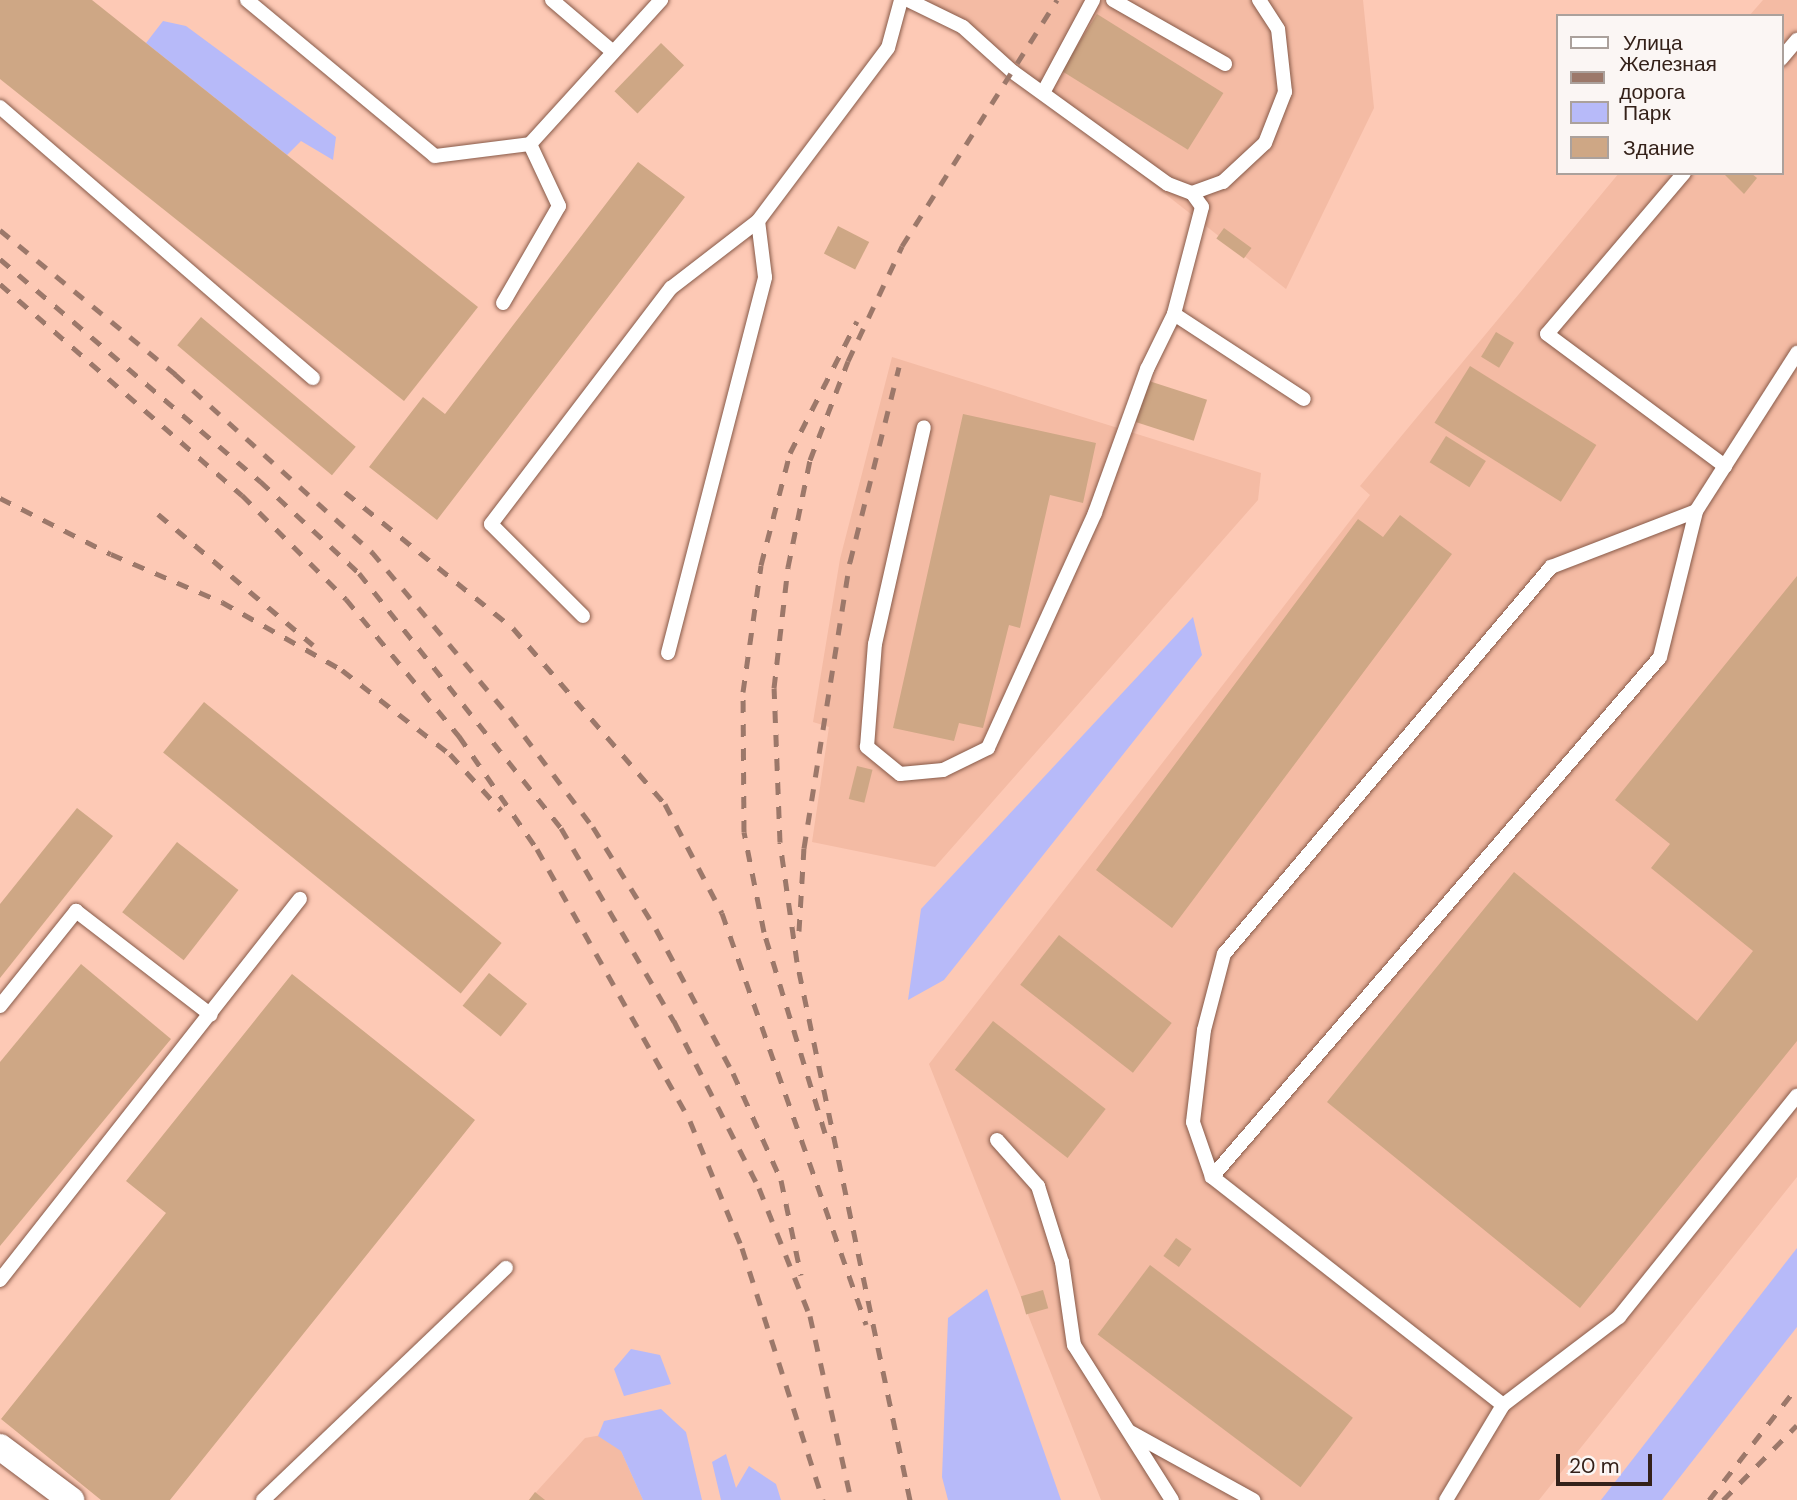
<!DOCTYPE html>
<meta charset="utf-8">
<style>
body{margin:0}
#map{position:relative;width:1797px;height:1500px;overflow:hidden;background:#fdc9b5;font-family:"DM Sans",sans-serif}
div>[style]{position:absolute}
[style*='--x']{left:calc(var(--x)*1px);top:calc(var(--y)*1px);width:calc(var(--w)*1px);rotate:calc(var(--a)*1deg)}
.built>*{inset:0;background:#f4bba4}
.green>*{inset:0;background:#b7baf9}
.building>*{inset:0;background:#cea785;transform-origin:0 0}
.roads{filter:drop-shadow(0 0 2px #875a49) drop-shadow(0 0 2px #875a49)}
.service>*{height:14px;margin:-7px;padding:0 7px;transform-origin:7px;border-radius:7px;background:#fff}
.minor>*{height:26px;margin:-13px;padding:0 13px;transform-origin:13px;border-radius:13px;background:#fff}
.rail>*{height:5px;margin-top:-2.5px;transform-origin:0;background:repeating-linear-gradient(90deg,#9c786a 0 12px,transparent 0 24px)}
span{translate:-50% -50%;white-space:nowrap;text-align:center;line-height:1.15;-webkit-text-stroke:5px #fbf6f4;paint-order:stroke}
.legend{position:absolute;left:1556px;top:14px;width:228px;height:161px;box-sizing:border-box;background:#fbf6f4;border:2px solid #aba19c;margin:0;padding:9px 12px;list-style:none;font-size:21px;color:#342119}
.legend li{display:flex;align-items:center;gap:14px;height:35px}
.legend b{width:35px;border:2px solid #aba19c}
.scale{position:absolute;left:1556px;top:1454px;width:96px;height:32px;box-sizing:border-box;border:4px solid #342119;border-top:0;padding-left:9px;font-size:21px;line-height:24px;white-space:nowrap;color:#342119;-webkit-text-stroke:5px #fbf6f4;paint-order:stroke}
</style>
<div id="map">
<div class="built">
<i style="clip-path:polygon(919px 0,1363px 0,1374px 108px,1286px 289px)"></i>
<i style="clip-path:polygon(1763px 0,1797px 0,1797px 1177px,1539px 1500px,1101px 1500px,929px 1064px,1370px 495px,1360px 486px,1619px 173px,1781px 173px,1781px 16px,1749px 16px)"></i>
<i style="clip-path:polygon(892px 357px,1261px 473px,1258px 500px,935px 867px,812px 842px,829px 727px,813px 722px,840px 559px)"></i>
<i style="clip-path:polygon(613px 1433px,643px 1500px,529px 1500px,585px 1438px)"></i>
</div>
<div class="green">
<i style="clip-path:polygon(163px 21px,186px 26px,336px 137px,333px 160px,301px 141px,287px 155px,146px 43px)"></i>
<i style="clip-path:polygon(1193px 617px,1202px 655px,944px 980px,908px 1000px,921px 909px)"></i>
<i style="clip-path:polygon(1797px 1248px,1797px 1327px,1662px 1500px,1601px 1500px)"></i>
<i style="clip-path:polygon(987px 1289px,1061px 1500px,948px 1500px,942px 1477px,948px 1318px)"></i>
<i style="clip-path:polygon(631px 1349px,660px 1355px,671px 1384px,624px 1396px,614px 1369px)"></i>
<i style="clip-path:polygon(661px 1409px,686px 1432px,702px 1500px,643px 1500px,621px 1451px,598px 1436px,604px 1421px)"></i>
<i style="clip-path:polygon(726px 1454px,736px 1488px,749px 1466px,776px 1484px,781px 1500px,721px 1500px,712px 1462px)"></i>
</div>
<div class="building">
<i style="clip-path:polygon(0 0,92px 0,478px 307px,404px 401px,0 79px)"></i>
<i style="left:1097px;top:14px;width:149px;height:67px;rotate:32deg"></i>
<i style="left:661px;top:43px;width:32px;height:67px;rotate:44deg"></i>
<i style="clip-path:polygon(638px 162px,685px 197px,437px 520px,369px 467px,423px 397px,445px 414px)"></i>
<i style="clip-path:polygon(1723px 173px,1751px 173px,1757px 178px,1744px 194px)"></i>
<i style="left:838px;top:226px;width:35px;height:31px;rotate:27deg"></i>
<i style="left:1224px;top:228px;width:34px;height:13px;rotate:36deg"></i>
<i style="left:201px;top:317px;width:202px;height:37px;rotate:40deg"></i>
<i style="left:1496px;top:332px;width:21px;height:29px;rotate:31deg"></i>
<i style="left:1470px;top:366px;width:149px;height:67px;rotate:32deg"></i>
<i style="left:1149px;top:381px;width:61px;height:43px;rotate:18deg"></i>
<i style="clip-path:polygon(963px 414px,1096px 443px,1083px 503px,1050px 495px,1020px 628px,1009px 625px,983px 728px,959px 723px,954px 741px,893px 728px)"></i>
<i style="left:1446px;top:436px;width:47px;height:31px;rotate:32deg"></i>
<i style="clip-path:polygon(1400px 515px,1452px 554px,1172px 928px,1096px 870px,1358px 519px,1383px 537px)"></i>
<i style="clip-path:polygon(1797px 576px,1797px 1041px,1580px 1308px,1327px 1102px,1514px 872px,1697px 1021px,1753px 951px,1651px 868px,1670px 844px,1615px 800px)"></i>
<i style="left:204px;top:702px;width:383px;height:65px;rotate:39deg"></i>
<i style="left:857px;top:766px;width:16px;height:34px;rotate:14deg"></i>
<i style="clip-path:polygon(77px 808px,113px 836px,0 978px,0 904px)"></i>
<i style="left:177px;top:842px;width:78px;height:89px;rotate:38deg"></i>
<i style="left:1059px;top:935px;width:143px;height:63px;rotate:38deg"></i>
<i style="clip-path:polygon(81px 964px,171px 1039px,0 1246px,0 1062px)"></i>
<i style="left:489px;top:973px;width:49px;height:42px;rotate:39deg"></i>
<i style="clip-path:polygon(292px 974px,475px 1120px,170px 1500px,101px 1500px,1px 1419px,166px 1213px,126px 1181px)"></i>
<i style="left:993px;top:1021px;width:143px;height:62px;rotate:38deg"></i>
<i style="left:1176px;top:1238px;width:19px;height:22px;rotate:35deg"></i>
<i style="left:1150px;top:1265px;width:254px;height:87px;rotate:37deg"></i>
<i style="left:1043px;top:1290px;width:19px;height:23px;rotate:74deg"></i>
<i style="clip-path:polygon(535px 1492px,545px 1500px,529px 1500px)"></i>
</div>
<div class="roads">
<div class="service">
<i style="--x:247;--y:0;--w:244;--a:39.7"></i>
<i style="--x:435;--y:156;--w:96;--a:-7.2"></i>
<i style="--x:530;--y:144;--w:195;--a:-47.7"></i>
<i style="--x:552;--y:0;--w:80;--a:40.4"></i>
<i style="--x:908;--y:0;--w:61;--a:26.1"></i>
<i style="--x:963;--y:27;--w:67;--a:42"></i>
<i style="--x:1013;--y:72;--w:191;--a:35.9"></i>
<i style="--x:1168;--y:184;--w:26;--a:21"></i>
<i style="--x:1192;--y:193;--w:17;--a:54"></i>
<i style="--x:1202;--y:207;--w:111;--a:104.7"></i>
<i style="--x:1174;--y:314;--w:61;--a:116.1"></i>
<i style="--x:1147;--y:369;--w:153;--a:109.9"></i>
<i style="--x:1095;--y:513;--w:258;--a:114.5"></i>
<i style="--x:988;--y:748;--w:50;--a:153.9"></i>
<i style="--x:943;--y:770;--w:43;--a:174.7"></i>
<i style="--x:900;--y:774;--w:43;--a:-140.7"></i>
<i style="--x:867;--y:747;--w:103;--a:-85.6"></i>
<i style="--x:875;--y:644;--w:222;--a:-77.3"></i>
<i style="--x:1113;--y:0;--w:129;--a:29.7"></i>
<i style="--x:1781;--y:59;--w:25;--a:-50"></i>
<i style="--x:1043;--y:93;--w:106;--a:-61.7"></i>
<i style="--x:0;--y:107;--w:414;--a:40.9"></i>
<i style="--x:1684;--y:173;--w:211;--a:130.4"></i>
<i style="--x:1547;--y:334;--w:222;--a:36.6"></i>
<i style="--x:1192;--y:193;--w:33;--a:-20"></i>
<i style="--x:1223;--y:182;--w:57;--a:-42.9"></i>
<i style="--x:1265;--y:143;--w:55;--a:-68.6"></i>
<i style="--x:1285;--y:92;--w:63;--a:-96.3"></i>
<i style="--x:1278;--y:29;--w:35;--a:-123"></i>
<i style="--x:503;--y:303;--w:112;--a:-60"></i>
<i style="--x:559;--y:206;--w:68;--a:-115.1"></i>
<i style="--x:1174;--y:314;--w:155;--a:33.2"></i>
<i style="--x:583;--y:616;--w:130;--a:-135"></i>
<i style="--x:491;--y:524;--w:297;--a:-52.7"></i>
<i style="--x:671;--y:288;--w:110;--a:-37.6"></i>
<i style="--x:758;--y:221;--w:216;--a:-53.1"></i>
<i style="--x:888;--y:48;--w:50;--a:-74.8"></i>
<i style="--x:668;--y:653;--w:388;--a:-75.5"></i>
<i style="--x:765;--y:277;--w:56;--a:-97.1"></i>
<i style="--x:0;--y:1006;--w:122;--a:-51.3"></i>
<i style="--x:76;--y:911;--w:170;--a:37.6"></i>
<i style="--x:997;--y:1140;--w:62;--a:48.3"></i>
<i style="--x:1038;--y:1186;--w:80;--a:72.5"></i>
<i style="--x:1062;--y:1262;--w:84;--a:81.8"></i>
<i style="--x:1074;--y:1345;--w:183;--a:57.7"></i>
<i style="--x:1212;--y:1177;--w:686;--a:-49.25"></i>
<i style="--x:1660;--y:657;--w:150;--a:-76.1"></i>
<i style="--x:1696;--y:511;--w:188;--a:-57.4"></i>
<i style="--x:0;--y:1280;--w:485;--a:-51.8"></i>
<i style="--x:1503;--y:1405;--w:370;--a:-141.9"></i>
<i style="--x:1212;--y:1177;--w:58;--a:-109.1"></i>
<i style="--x:1193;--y:1122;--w:93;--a:-83.2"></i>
<i style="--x:1204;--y:1030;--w:79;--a:-75.3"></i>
<i style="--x:1224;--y:954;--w:507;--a:-49.8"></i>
<i style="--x:1551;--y:567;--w:155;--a:-21.1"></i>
<i style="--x:1130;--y:1432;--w:141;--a:28.9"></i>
<i style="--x:263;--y:1500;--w:336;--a:-43.7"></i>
<i style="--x:1446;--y:1500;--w:111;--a:-59"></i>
<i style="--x:1503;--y:1405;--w:146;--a:-37.2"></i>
<i style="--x:1619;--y:1317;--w:284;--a:-51.2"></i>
</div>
<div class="minor">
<i style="--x:0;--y:1447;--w:89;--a:36.7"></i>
</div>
</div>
<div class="rail">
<i style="--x:0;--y:230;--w:227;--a:39.4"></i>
<i style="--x:175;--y:374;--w:266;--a:42.1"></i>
<i style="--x:372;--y:552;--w:215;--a:50.1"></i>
<i style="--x:510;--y:717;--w:138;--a:53"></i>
<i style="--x:593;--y:827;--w:120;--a:58.3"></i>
<i style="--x:656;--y:929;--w:163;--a:61.9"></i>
<i style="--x:733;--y:1073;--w:117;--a:65.8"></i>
<i style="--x:781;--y:1180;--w:97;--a:78.1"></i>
<i style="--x:0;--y:259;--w:342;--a:40.5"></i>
<i style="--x:260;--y:481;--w:135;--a:42.9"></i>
<i style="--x:359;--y:573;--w:325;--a:51.6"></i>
<i style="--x:561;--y:828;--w:224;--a:59.7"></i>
<i style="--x:674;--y:1021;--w:187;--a:63"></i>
<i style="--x:759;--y:1188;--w:138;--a:68.3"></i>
<i style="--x:810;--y:1316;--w:189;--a:77.4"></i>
<i style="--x:0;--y:284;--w:321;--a:41.1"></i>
<i style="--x:242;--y:495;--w:147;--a:45"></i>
<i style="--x:346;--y:599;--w:178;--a:50.5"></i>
<i style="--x:459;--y:736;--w:137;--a:55.4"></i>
<i style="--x:537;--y:849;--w:312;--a:60.6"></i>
<i style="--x:690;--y:1121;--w:137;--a:67.7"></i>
<i style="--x:742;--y:1248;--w:265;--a:72.2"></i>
<i style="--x:345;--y:492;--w:216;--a:39"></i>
<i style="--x:513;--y:628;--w:233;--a:49.2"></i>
<i style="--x:665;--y:804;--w:123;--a:62.4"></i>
<i style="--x:722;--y:913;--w:436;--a:70.7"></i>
<i style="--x:0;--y:498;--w:124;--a:26.8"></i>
<i style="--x:111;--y:554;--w:121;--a:23.4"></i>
<i style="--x:222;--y:602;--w:138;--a:29.5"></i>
<i style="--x:342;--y:670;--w:137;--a:37.9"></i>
<i style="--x:450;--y:754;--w:76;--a:47.7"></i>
<i style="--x:158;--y:514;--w:203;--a:40.2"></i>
<i style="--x:799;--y:931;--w:83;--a:-86.6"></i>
<i style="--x:804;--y:848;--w:290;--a:-80.9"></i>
<i style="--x:850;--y:562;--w:201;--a:-75.9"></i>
<i style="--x:825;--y:1133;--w:210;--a:-106.9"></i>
<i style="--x:764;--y:932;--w:102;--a:-101.3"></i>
<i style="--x:744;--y:832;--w:140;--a:-90.4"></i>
<i style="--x:743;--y:692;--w:128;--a:-81.9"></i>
<i style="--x:761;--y:565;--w:116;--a:-75.5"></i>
<i style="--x:790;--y:453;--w:148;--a:-63.1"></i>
<i style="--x:910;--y:1500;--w:550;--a:-101.86"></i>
<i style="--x:797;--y:962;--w:121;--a:-98.1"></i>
<i style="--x:780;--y:842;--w:154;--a:-92.2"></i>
<i style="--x:774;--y:688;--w:122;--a:-83.4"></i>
<i style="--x:788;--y:567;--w:109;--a:-78.4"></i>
<i style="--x:810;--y:460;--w:106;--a:-69"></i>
<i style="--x:848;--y:361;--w:127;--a:-64.8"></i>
<i style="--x:902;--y:246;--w:291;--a:-57.8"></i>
<i style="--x:1709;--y:1500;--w:143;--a:-52.1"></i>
<i style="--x:1723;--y:1500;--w:105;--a:-45.4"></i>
</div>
<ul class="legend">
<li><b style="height:9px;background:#fff"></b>Улица</li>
<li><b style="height:9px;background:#9c786a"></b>Железная дорога</li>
<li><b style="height:19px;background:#b7baf9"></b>Парк</li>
<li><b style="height:19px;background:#cea785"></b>Здание</li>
</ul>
<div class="scale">20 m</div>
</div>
